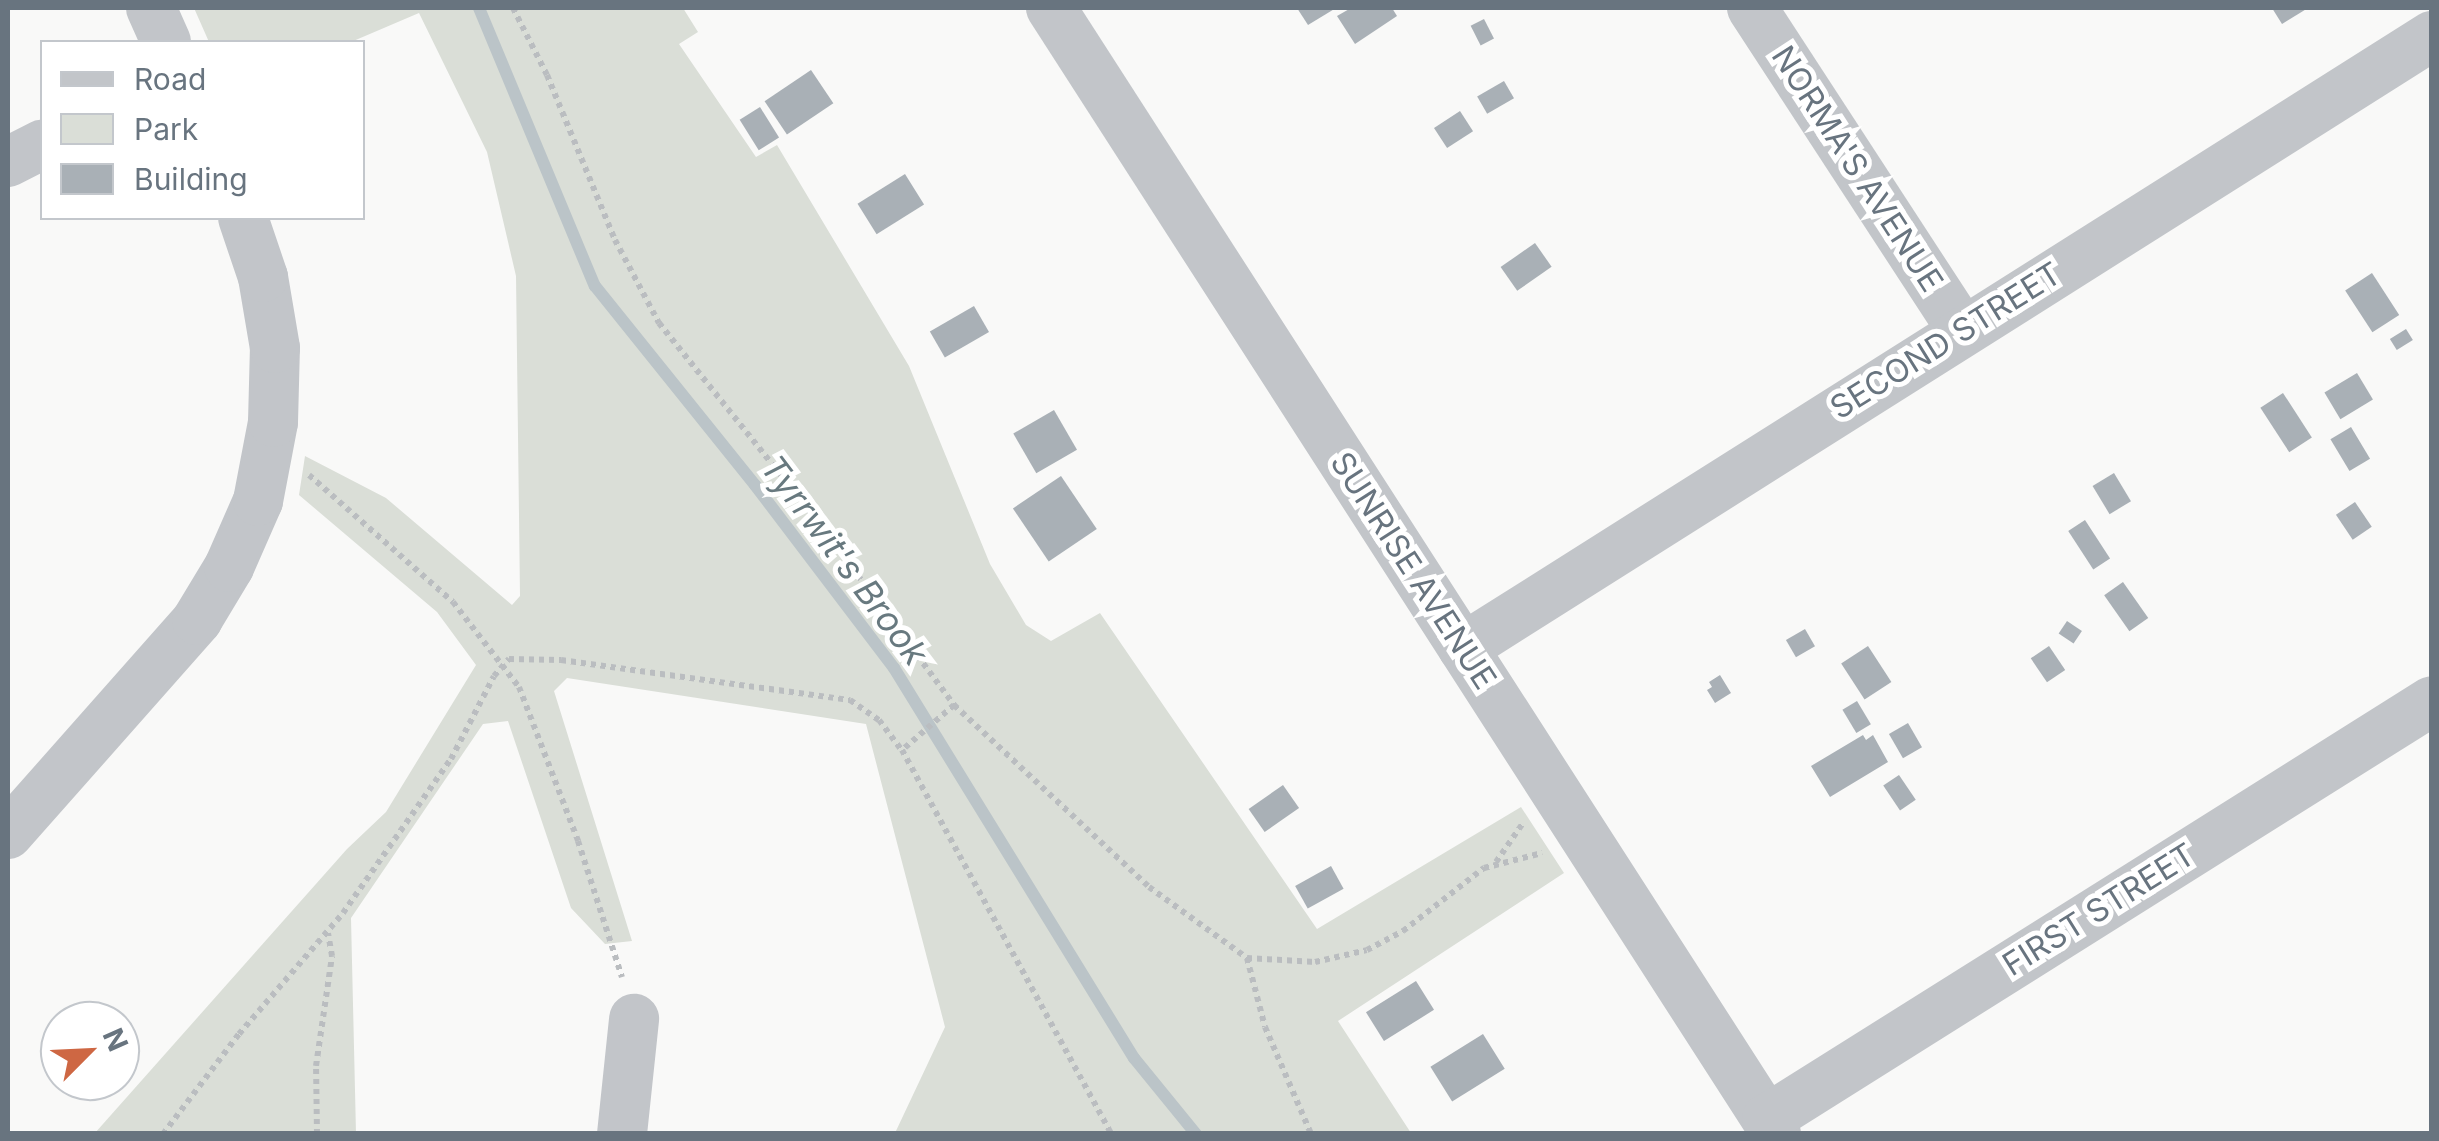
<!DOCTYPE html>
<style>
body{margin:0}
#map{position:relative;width:2439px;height:1141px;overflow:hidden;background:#f9f9f8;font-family:Inter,sans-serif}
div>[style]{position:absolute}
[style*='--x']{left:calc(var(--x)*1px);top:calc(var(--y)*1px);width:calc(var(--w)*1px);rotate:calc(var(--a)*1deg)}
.green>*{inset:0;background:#daded7}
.stream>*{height:12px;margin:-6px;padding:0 6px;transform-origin:6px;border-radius:6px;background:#bbc4c8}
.building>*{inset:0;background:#a9b0b6;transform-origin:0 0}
.path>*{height:6px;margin-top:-3px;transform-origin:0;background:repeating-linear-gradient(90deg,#babdc0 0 5px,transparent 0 10px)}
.minor>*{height:50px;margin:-25px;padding:0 25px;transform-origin:25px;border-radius:25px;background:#c2c5c9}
span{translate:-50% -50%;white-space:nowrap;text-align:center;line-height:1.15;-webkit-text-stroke:10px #fff;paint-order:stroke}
.street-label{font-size:32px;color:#68747f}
.water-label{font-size:35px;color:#68797f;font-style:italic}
.frame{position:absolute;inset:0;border:10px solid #68747f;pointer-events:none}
.legend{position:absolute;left:40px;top:40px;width:325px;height:180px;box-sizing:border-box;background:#fff;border:2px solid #c3c7cc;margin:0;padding:12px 18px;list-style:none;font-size:30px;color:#68747f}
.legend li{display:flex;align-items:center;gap:20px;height:50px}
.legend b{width:50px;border:2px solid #c3c7cc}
.north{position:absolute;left:40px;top:1001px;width:100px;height:100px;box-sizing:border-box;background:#fff;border:2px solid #c3c7cc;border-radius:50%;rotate:66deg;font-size:28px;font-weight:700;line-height:40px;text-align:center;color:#68747f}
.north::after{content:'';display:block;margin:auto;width:35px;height:45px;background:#ce6743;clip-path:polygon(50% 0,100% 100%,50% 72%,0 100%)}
</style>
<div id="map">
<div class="green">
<i style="clip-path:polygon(194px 8px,683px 8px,698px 32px,679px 44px,756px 157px,777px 145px,909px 366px,990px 564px,1026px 625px,1051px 641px,1100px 613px,1317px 929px,1521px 807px,1564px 873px,1338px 1021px,1411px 1133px,895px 1133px,945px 1027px,866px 724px,567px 678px,554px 691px,632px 941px,605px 944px,571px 908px,508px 721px,483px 724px,351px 918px,356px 1133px,95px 1133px,347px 849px,386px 812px,476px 665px,437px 612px,299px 495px,305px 456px,386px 498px,512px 605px,520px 596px,516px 276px,487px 152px,419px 13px,351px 42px,209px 42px)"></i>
</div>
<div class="stream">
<i style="--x:479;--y:8;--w:301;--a:67.4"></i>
<i style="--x:595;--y:286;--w:255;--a:51.2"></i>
<i style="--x:755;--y:485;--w:230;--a:52.8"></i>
<i style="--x:894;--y:668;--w:458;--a:58.4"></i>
<i style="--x:1134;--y:1058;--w:98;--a:50.8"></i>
</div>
<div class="building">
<i style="clip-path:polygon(1297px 8px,1336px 8px,1308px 25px)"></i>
<i style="clip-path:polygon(1351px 8px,1392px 8px,1397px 16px,1355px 44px,1337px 16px)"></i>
<i style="clip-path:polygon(2272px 8px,2308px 8px,2282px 24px)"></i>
<i style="left:1484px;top:19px;width:22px;height:15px;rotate:63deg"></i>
<i style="left:811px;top:70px;width:40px;height:56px;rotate:56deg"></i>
<i style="left:1504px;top:81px;width:20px;height:31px;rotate:60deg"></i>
<i style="left:760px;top:107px;width:36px;height:24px;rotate:58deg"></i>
<i style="left:1460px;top:111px;width:24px;height:31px;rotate:57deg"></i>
<i style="left:905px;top:174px;width:36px;height:56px;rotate:58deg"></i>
<i style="left:1535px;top:243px;width:29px;height:42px;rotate:55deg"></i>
<i style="left:2372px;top:273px;width:50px;height:32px;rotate:57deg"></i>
<i style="left:974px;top:306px;width:30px;height:51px;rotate:60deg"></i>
<i style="left:2406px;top:329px;width:13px;height:19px;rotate:58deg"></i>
<i style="left:2357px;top:373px;width:31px;height:38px;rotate:59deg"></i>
<i style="left:2283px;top:393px;width:53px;height:27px;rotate:57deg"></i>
<i style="left:1054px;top:410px;width:46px;height:47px;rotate:60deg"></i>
<i style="left:2351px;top:427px;width:37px;height:24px;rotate:59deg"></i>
<i style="left:2114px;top:473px;width:33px;height:25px;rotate:59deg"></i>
<i style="left:1061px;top:476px;width:64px;height:58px;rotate:56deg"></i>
<i style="left:2355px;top:502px;width:30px;height:23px;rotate:56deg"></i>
<i style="left:2085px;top:520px;width:46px;height:20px;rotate:57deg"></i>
<i style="left:2123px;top:582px;width:44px;height:23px;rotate:55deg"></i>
<i style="left:2067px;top:621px;width:18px;height:15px;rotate:34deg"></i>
<i style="left:1805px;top:629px;width:20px;height:22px;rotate:60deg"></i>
<i style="left:1868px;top:646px;width:43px;height:32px;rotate:57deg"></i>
<i style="left:2049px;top:646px;width:29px;height:22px;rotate:56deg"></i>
<i style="clip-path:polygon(1720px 675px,1731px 693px,1715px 703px,1707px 690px,1712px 687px,1709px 682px)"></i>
<i style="left:1857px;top:701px;width:27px;height:17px;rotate:59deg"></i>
<i style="left:1908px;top:723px;width:28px;height:22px;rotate:60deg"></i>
<i style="clip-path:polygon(1863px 735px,1866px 740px,1873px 735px,1888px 762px,1830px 797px,1811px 766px)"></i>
<i style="left:1899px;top:775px;width:30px;height:19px;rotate:56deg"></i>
<i style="left:1283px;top:785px;width:28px;height:42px;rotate:55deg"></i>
<i style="left:1331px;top:866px;width:26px;height:41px;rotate:61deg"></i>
<i style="left:1416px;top:981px;width:34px;height:59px;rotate:58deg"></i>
<i style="left:1483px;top:1034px;width:41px;height:62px;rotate:58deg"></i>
</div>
<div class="path">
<i style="--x:513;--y:8;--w:75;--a:63.1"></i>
<i style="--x:547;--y:75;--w:178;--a:67.6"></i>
<i style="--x:615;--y:240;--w:94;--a:62.1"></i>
<i style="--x:659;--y:323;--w:251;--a:51.3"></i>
<i style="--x:816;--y:519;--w:232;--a:53.4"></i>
<i style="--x:954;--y:705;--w:69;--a:139.1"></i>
<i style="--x:902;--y:750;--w:437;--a:61.4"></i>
<i style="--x:309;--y:475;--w:192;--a:41.4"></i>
<i style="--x:453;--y:602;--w:108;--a:52.2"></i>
<i style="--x:519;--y:687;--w:165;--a:69"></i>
<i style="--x:578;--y:841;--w:143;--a:72.1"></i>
<i style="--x:954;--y:705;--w:267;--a:43"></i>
<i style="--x:1149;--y:887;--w:121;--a:35.9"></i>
<i style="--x:1247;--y:958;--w:68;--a:3.4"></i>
<i style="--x:1315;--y:962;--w:53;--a:-13"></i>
<i style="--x:1367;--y:950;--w:41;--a:-27.8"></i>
<i style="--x:1403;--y:931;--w:103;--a:-37.9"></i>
<i style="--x:1484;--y:868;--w:60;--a:-14.5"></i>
<i style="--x:1496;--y:862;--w:47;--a:-55.3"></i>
<i style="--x:1247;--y:958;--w:71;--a:75.4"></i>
<i style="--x:1265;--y:1027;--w:116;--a:66.7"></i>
<i style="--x:163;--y:1134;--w:126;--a:-52.8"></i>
<i style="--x:239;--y:1034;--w:160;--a:-49.3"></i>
<i style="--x:343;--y:913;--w:188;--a:-55"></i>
<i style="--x:451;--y:759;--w:93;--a:-62.6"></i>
<i style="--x:494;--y:676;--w:23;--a:-49"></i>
<i style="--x:509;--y:659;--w:52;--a:1.1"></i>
<i style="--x:561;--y:660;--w:292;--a:7.9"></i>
<i style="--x:850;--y:700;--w:35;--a:35"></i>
<i style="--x:879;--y:720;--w:38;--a:53"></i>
<i style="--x:317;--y:1134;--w:68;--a:-90.8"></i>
<i style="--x:316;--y:1066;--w:111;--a:-81.7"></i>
<i style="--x:332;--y:956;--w:23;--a:-100"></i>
</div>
<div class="minor">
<i style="--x:151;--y:8;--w:37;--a:66"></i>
<i style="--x:1051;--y:8;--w:1339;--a:57.22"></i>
<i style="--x:1752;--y:8;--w:384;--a:56.9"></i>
<i style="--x:8;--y:162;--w:38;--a:-27"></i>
<i style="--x:1463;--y:648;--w:1146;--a:-32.28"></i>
<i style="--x:8;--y:834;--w:286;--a:-48.5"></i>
<i style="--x:197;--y:620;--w:62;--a:-58.9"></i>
<i style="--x:229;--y:567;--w:72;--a:-66.3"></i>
<i style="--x:258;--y:501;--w:80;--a:-79.2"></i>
<i style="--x:273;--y:422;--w:74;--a:-88.5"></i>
<i style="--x:275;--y:348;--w:72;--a:-99.6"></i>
<i style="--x:263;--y:277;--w:62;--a:-108.7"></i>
<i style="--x:1767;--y:1119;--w:785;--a:-32.15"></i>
<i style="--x:622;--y:1134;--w:116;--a:-84"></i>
</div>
<div class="street-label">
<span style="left:1857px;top:169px;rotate:57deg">NORMA'S AVENUE</span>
<span style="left:1946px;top:341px;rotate:-32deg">SECOND STREET</span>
<span style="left:1413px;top:571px;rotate:57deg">SUNRISE AVENUE</span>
<span style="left:2099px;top:910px;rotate:-32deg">FIRST STREET</span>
</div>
<div class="water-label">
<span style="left:845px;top:560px;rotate:53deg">Tyrrwit's Brook</span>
</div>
<div class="frame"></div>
<ul class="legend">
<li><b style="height:12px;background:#c2c5c9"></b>Road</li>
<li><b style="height:28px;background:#daded7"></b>Park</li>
<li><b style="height:28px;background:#a9b0b6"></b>Building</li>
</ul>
<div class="north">N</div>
</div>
